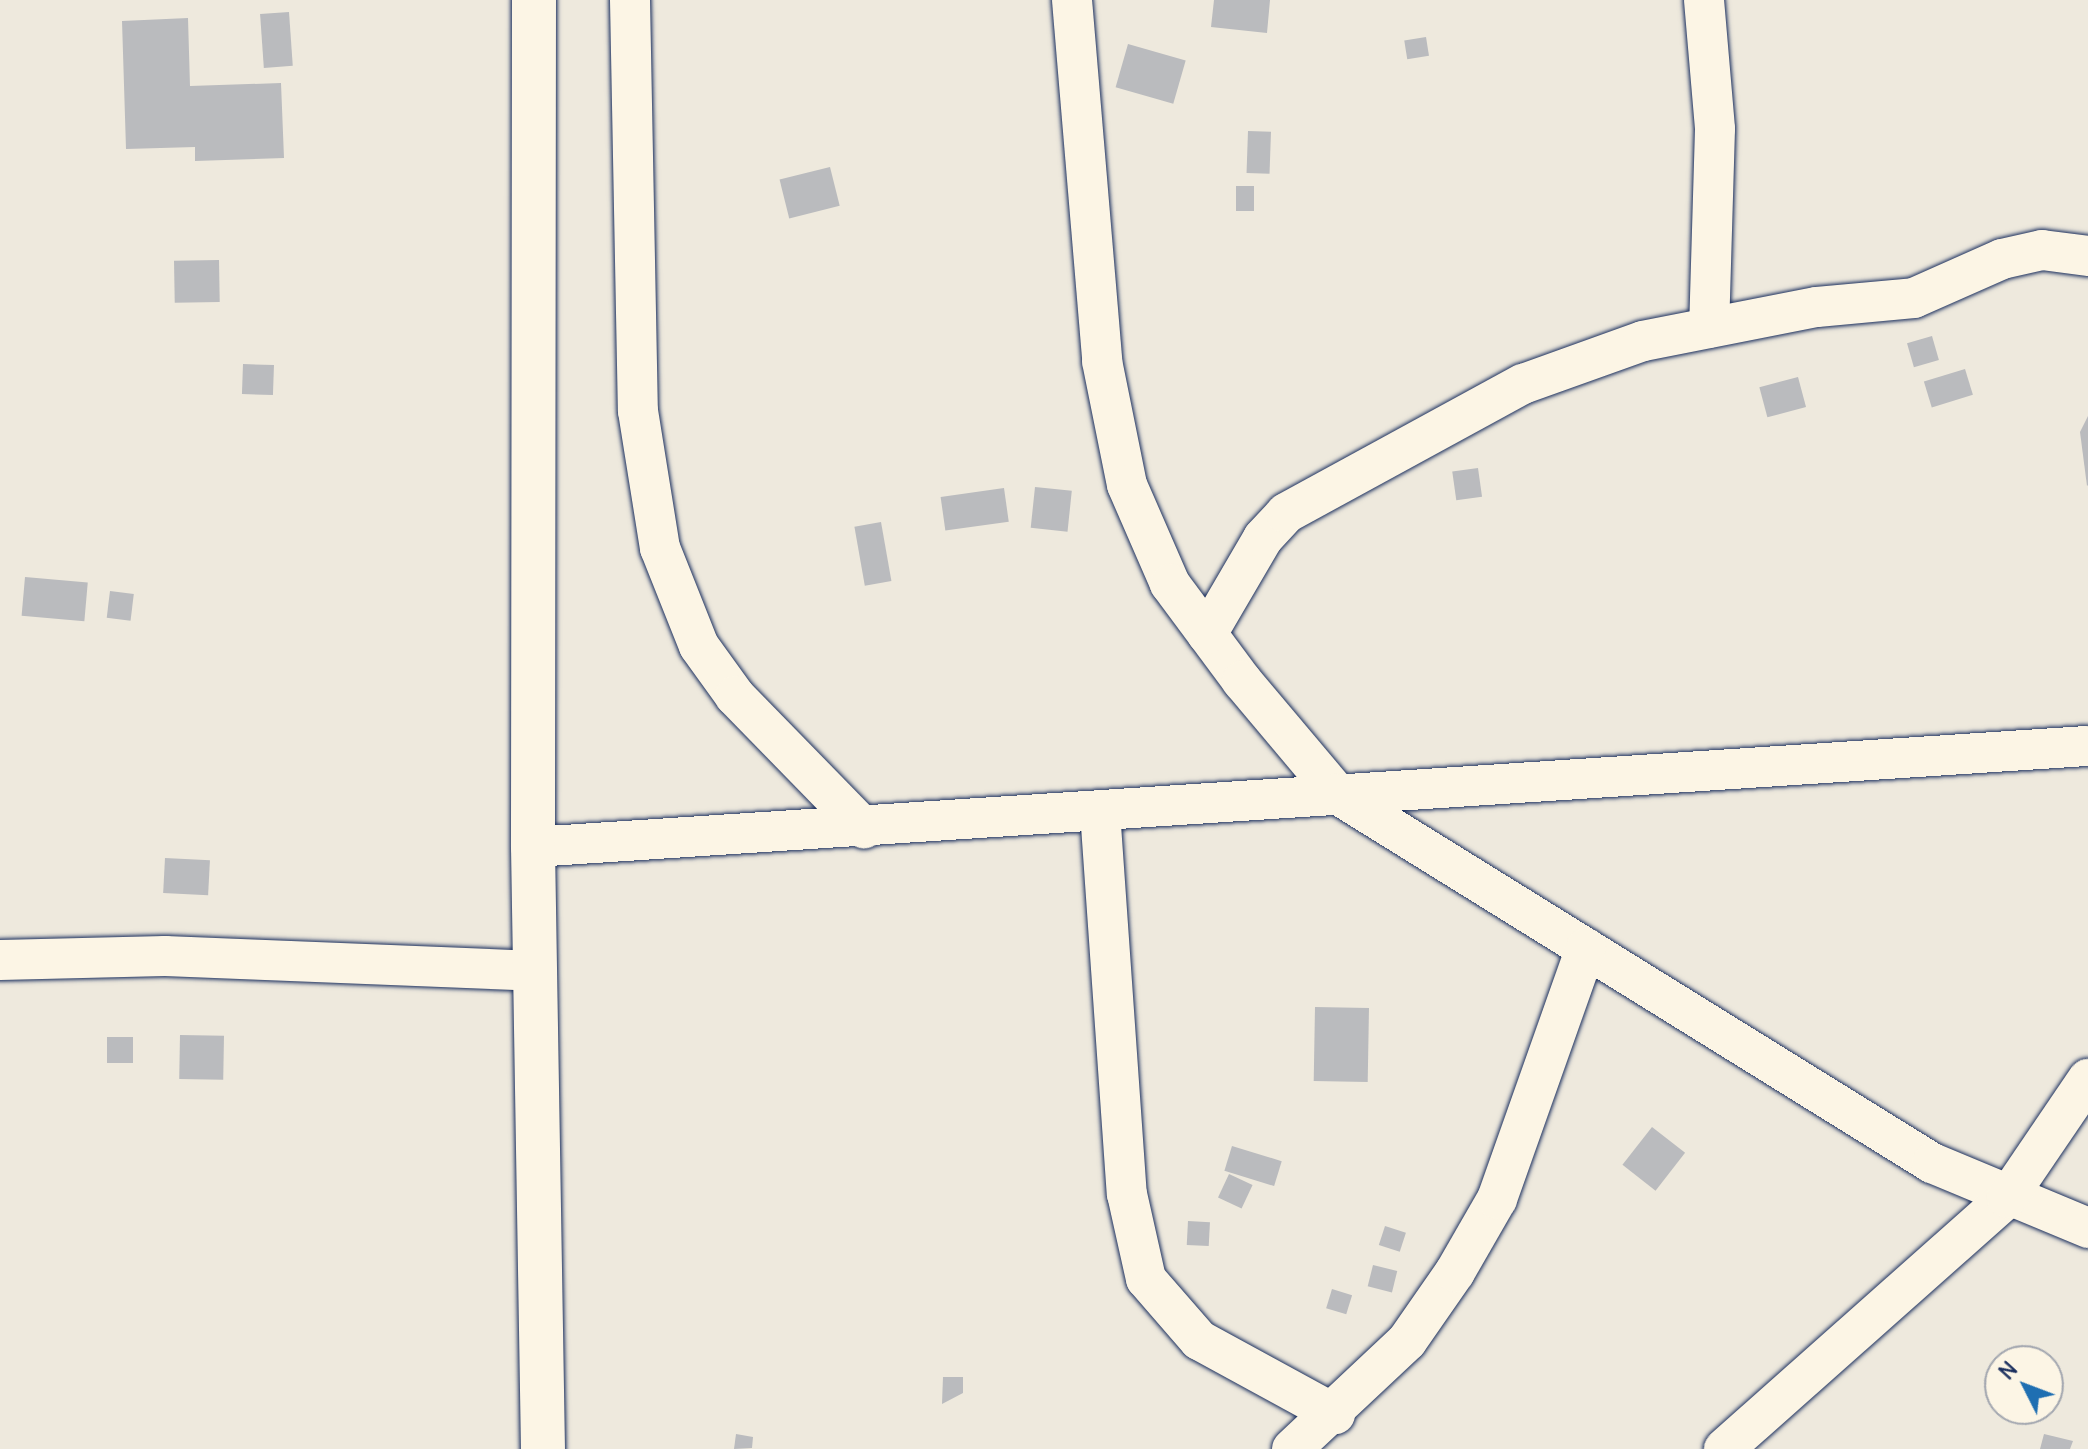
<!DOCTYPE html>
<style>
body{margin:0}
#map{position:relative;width:2088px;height:1449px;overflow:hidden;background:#eee9dd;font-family:Delius,sans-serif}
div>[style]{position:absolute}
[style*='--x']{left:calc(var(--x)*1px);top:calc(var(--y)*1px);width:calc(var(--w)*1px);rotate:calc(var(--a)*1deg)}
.building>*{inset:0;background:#babbbe;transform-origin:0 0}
.roads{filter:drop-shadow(0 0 2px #1b2f5e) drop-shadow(0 0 2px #1b2f5e)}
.minor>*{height:40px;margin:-20px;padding:0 20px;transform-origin:20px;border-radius:20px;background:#fcf5e5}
.major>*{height:44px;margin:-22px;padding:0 22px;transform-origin:22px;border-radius:22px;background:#fcf5e5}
span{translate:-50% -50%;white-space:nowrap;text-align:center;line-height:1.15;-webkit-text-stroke:6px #fcf5e5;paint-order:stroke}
.north{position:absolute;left:1984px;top:1345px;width:80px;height:80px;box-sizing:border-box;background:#fcf5e5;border:2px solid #a2a6af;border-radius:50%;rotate:312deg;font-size:22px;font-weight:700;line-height:32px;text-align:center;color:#1b2f5e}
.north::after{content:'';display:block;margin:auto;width:28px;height:36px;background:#1f6fb2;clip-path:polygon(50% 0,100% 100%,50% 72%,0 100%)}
</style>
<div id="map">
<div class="building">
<i style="clip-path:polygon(1214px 0,1270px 0,1267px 33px,1211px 27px)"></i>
<i style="left:289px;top:12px;width:54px;height:29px;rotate:86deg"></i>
<i style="clip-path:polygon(188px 18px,190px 86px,281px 83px,284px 158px,195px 161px,195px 147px,126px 149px,122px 21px)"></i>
<i style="left:1426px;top:37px;width:19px;height:22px;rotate:81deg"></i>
<i style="left:1128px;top:44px;width:60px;height:45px;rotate:16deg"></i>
<i style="left:1248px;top:131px;width:23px;height:42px;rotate:2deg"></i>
<i style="left:830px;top:167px;width:40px;height:52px;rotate:76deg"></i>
<i style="left:1236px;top:186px;width:18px;height:25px"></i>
<i style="left:219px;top:260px;width:42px;height:45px;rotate:89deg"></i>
<i style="left:1932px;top:336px;width:25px;height:26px;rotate:74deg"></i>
<i style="left:243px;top:364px;width:31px;height:30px;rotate:2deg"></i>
<i style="left:1965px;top:369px;width:27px;height:43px;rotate:73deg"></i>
<i style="left:1798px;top:377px;width:31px;height:40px;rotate:75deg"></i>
<i style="clip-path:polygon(2088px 416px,2088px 485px,2087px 486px,2080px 432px)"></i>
<i style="left:1478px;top:468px;width:29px;height:26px;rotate:82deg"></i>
<i style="left:1035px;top:487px;width:37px;height:41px;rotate:6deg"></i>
<i style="left:1004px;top:488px;width:34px;height:64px;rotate:82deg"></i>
<i style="left:881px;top:522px;width:60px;height:27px;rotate:80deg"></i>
<i style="left:25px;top:577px;width:63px;height:39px;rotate:5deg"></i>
<i style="left:110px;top:591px;width:24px;height:27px;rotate:7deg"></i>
<i style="left:165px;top:858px;width:45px;height:35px;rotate:3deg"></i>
<i style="left:1315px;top:1007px;width:54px;height:74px;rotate:1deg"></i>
<i style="left:180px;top:1035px;width:44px;height:44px;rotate:1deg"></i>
<i style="left:133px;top:1037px;width:26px;height:26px;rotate:90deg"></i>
<i style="left:1652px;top:1127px;width:42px;height:48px;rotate:38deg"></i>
<i style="left:1232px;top:1146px;width:52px;height:26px;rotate:17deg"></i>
<i style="left:1229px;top:1174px;width:26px;height:26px;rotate:25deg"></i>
<i style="left:1188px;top:1221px;width:22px;height:24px;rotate:3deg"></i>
<i style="left:1385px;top:1226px;width:22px;height:20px;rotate:18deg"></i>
<i style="left:1373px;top:1265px;width:25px;height:22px;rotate:14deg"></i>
<i style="left:1332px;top:1289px;width:21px;height:20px;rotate:17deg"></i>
<i style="clip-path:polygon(943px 1377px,963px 1377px,963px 1393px,942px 1404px)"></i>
<i style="clip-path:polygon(736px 1434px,753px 1437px,752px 1448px,734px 1449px)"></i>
<i style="clip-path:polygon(2044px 1434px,2073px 1441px,2070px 1449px,2040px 1449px)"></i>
</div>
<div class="roads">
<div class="minor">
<i style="--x:630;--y:0;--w:411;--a:88.9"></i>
<i style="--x:638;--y:411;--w:139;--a:80.9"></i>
<i style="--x:660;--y:548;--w:105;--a:68.3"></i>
<i style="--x:699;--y:646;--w:62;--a:54.2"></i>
<i style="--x:735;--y:696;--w:185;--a:45.7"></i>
<i style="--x:1072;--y:0;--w:362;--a:85.2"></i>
<i style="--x:1102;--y:361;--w:126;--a:78.6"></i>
<i style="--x:1127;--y:485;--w:108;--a:66.5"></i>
<i style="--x:1170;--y:584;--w:121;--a:53.4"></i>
<i style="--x:1242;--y:681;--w:148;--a:49.9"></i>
<i style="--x:1337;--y:794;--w:700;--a:31.81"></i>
<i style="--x:1932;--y:1163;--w:169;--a:22.6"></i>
<i style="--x:1704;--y:0;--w:129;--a:85.1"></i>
<i style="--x:1715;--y:129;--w:199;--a:91.7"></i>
<i style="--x:1207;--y:634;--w:111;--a:-59.7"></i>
<i style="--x:1263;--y:538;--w:34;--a:-47"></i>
<i style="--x:1286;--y:513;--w:270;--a:-28.6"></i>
<i style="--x:1523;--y:384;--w:127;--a:-19.7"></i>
<i style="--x:1643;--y:341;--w:177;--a:-11.1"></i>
<i style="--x:1817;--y:307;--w:97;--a:-5.3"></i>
<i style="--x:1914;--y:298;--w:96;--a:-23.9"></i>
<i style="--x:2002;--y:259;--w:41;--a:-12.7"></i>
<i style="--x:2042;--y:250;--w:46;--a:7.4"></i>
<i style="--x:1100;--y:811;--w:384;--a:86"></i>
<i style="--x:1127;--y:1194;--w:87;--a:77.4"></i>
<i style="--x:1146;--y:1279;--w:81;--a:49"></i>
<i style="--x:1199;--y:1340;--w:155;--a:28.6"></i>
<i style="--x:533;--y:847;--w:1558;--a:-3.72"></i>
<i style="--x:0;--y:960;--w:165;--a:-1.4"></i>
<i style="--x:165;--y:956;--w:371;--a:2.3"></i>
<i style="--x:1292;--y:1449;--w:158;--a:-43.2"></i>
<i style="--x:1407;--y:1341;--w:84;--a:-55.2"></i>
<i style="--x:1455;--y:1272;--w:84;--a:-60.1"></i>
<i style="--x:1497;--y:1199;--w:266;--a:-70.5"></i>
<i style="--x:1724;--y:1449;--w:378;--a:-41.6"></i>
<i style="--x:2007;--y:1198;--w:144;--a:-55.8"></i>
</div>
<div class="major">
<i style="--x:534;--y:0;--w:847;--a:90.07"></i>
<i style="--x:533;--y:847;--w:602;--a:89.05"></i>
</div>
</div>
<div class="north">N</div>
</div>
